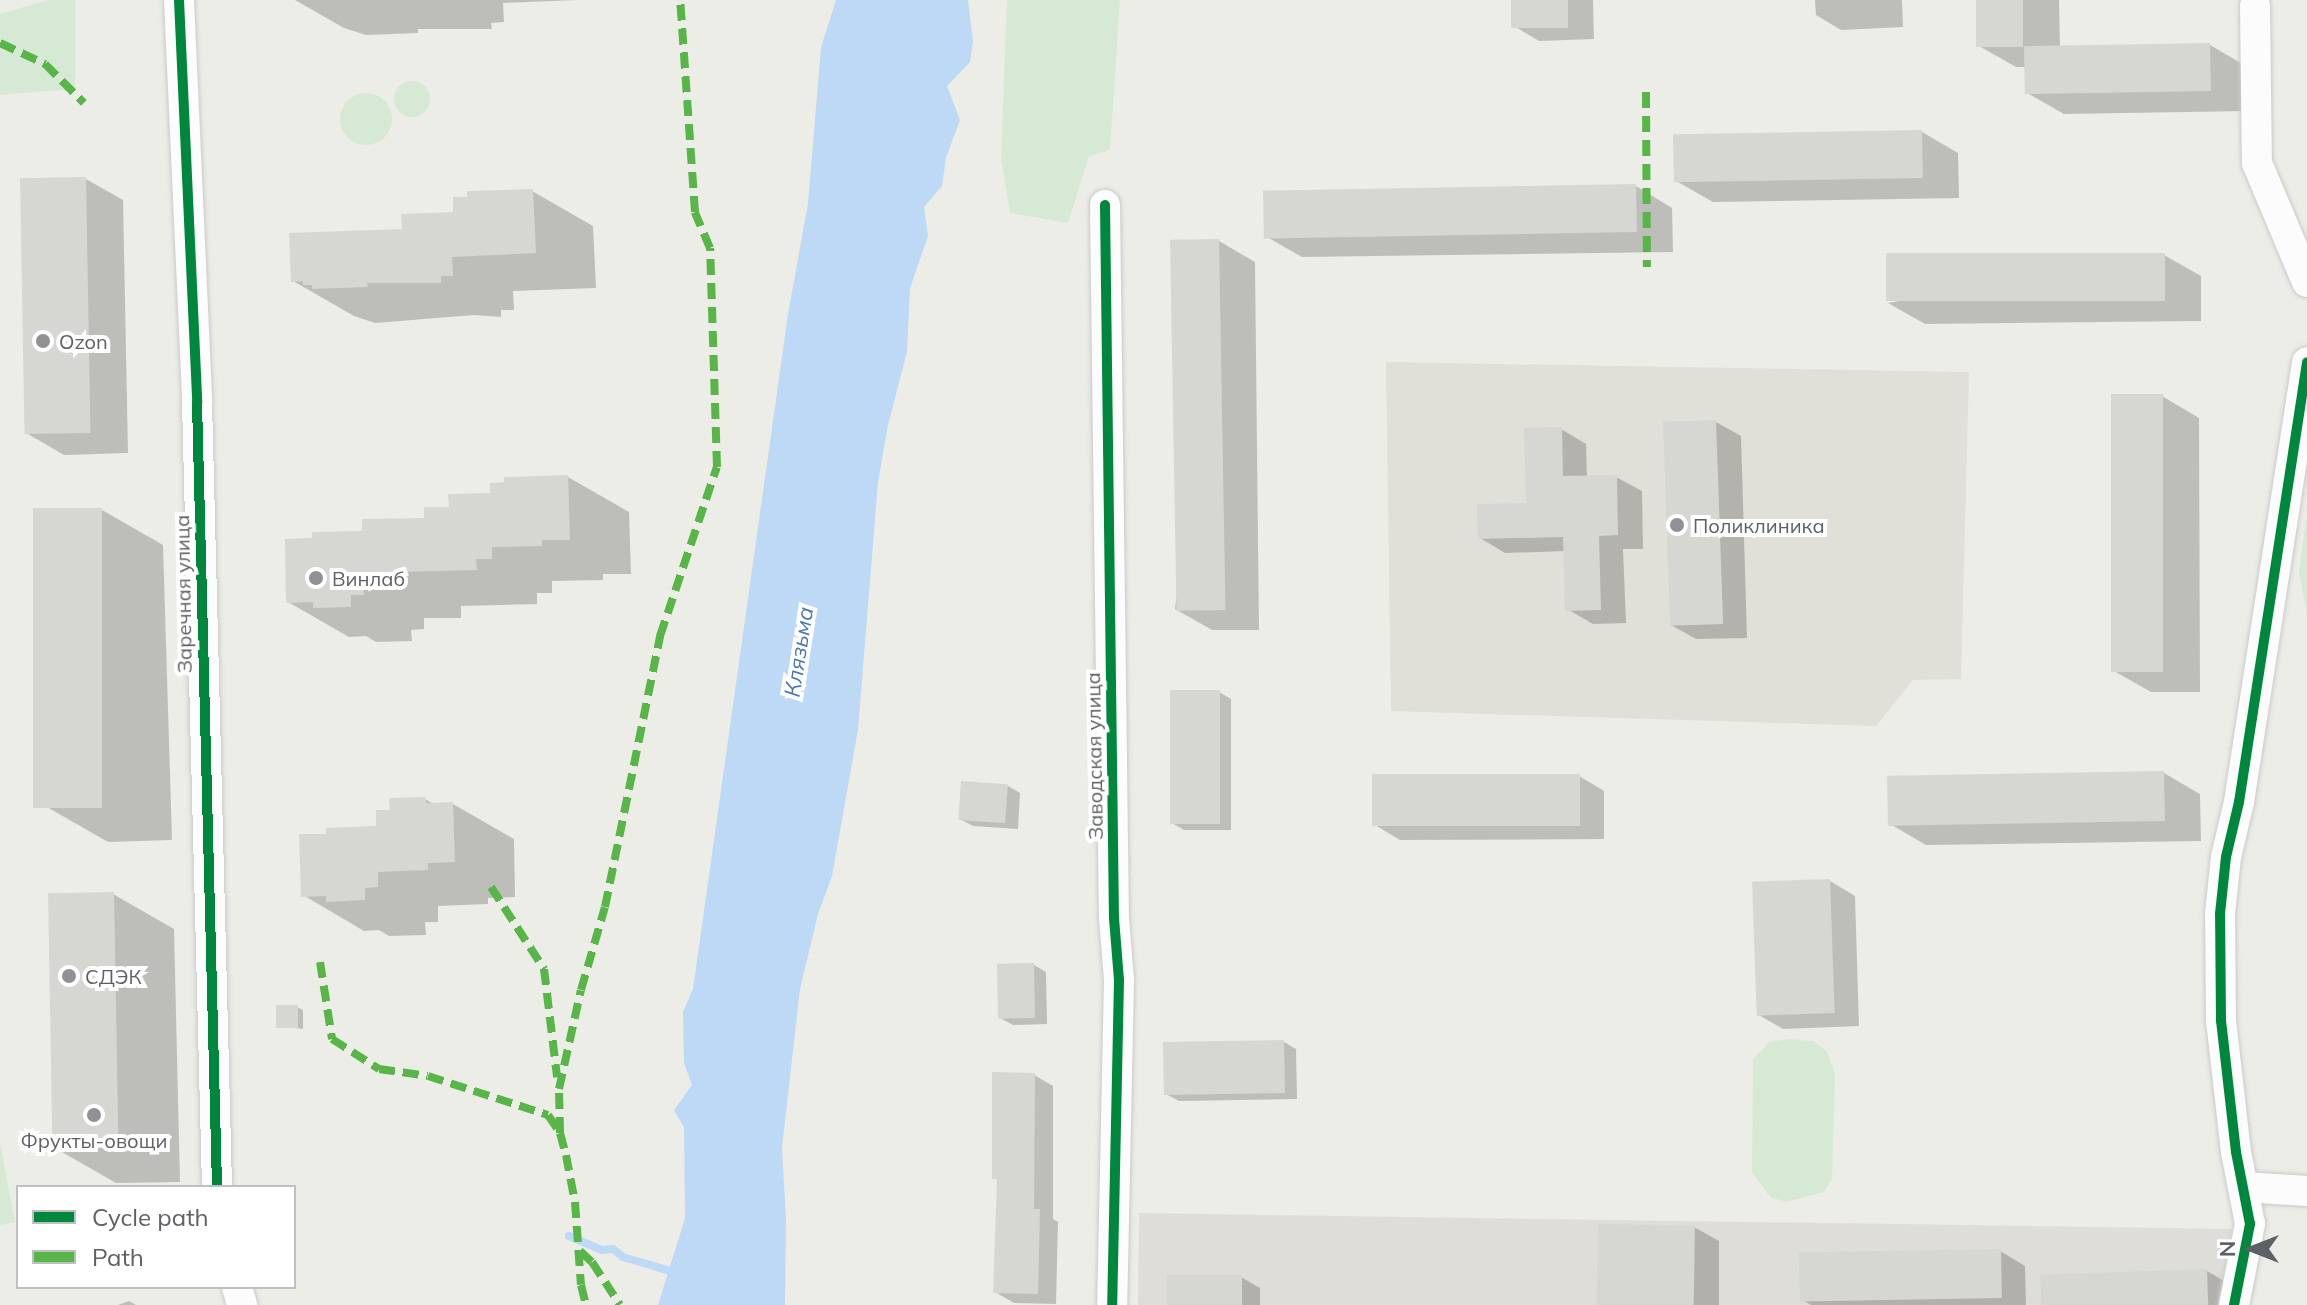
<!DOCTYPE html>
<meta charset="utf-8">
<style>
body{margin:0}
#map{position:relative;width:2307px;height:1305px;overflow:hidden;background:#edede8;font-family:Mulish,sans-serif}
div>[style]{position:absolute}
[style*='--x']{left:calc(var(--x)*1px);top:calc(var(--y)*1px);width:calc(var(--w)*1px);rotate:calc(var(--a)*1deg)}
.industrial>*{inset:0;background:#deddd9}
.education>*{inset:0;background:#e0dfd8}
.green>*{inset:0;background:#d6e9d5}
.round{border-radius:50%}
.water>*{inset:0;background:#bed9f5}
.shadow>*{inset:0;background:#0003}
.stream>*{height:8px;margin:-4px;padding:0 4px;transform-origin:4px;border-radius:4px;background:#bed9f5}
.building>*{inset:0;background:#d6d6d3;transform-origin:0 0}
.roads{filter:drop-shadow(0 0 2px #cacbca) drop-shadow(0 0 2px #cacbca)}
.minor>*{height:30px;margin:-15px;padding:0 15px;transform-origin:15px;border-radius:15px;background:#fcfcfc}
.quiet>*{height:8px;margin-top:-4px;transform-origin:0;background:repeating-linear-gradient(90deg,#58b548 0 16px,transparent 0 24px)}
.cycleway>*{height:10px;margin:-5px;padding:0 5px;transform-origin:5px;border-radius:5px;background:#00873e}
.dots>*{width:22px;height:22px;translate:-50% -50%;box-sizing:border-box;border:4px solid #fff;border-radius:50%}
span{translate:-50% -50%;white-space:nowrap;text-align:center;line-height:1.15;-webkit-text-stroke:8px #fff;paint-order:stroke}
.poi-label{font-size:20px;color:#5d6065}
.left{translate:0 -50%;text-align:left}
.street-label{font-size:20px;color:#5d6065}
.water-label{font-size:22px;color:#4975b5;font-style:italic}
.legend{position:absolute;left:16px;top:1185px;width:280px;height:104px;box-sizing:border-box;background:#fff;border:2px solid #bebfc1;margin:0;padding:10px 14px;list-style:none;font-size:24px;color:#5d6065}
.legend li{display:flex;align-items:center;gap:16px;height:40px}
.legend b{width:40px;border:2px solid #bebfc1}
.north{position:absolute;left:2211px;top:1209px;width:80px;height:80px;-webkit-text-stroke:6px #fff;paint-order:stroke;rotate:270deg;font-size:22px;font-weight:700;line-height:32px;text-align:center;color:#5d6065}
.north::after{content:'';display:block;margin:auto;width:28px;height:36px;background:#5d6065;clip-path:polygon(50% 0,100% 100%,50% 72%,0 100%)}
</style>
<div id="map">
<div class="industrial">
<i style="clip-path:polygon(1139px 1213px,2232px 1229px,2218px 1305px,1138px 1305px)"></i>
</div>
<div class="education">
<i style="clip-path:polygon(1386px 362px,1969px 372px,1961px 679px,1913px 680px,1876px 726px,1391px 711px)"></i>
</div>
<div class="green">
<i style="clip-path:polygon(48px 0,75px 0,75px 89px,0 95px,0 14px)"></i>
<i style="clip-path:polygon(1007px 0,1120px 0,1110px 150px,1089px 156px,1068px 223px,1010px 213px,1001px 158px)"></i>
<i class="round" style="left:394px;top:81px;width:36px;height:36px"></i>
<i class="round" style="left:340px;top:93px;width:52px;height:52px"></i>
<i style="clip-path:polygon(2307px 514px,2307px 615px,2299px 571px)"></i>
<i style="clip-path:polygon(1789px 1039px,1813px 1041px,1827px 1051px,1835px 1075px,1832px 1179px,1824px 1192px,1786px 1202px,1770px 1197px,1752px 1172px,1753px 1060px,1769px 1042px)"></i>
<i style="clip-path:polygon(0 1142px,15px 1222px,0 1225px)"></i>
</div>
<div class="water">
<i style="clip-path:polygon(836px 0,968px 0,973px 41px,970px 62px,947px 86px,960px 120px,946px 158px,942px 186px,924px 207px,928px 236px,910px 288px,907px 352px,888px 425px,878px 482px,858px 730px,832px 876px,818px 914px,800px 989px,782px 1148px,786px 1218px,785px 1305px,658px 1305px,685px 1218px,684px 1127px,674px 1110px,692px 1085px,684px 1063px,683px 1012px,693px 989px,788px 314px,808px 203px,821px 47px)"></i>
</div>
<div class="shadow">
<i style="clip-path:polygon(295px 0,579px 0,503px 3px,504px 22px,491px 23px,492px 29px,418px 29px,418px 33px,366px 35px,344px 28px)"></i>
<i style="clip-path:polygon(1513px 0,1593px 0,1594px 39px,1539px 41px,1514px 26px)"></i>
<i style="clip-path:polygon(1815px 0,1902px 0,1903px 27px,1841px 30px,1816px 15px)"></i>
<i style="clip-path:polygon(1978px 0,2059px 0,2060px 48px,2210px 45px,2246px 66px,2247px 111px,2064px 114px,2027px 93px,2027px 67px,2016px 67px,1979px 46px)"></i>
<i style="clip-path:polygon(1922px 132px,1958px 153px,1959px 198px,1713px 202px,1676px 181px)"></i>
<i style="clip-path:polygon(86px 179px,123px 200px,128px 453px,64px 455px,28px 434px)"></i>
<i style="clip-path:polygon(1636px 186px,1672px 208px,1673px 252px,1302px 257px,1265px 236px)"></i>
<i style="clip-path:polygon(532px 191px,593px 226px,596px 288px,513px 291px,514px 310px,501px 310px,501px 317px,474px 315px,375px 323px,354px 316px,293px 281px,404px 231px)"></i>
<i style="clip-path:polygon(1219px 241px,1255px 262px,1259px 630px,1212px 630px,1175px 609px)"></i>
<i style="clip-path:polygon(2164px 255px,2201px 276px,2201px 321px,1925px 324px,1888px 303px)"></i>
<i style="clip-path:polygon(2162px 396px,2199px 418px,2200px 692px,2151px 692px,2114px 671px)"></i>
<i style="clip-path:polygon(1716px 422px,1741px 436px,1747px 638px,1696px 639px,1671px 625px)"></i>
<i style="clip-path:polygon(1561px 429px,1586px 444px,1587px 478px,1616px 477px,1642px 491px,1643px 549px,1623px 549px,1626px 623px,1593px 624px,1567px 609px,1566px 551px,1505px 553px,1480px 538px,1528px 505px)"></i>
<i style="clip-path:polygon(568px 477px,629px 512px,631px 574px,603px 574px,603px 580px,552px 581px,552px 593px,537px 593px,537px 604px,461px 606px,461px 618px,424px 618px,424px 629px,411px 630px,412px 641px,376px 642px,366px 636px,349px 637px,288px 602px,364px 533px,426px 520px,492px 495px)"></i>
<i style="clip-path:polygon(102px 510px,163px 545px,172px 840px,108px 842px,47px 807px)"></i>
<i style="clip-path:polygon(1219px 692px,1231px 699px,1231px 830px,1184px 830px,1172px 823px)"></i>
<i style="clip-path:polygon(2164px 773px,2200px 794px,2201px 841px,1926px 845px,1890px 824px)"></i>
<i style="clip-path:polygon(1579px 776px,1604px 791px,1604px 839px,1400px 840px,1375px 825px)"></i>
<i style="clip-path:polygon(963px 783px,1008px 786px,1020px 793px,1018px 829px,973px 826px,960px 819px)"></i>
<i style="clip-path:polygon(425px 799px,435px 805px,453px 804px,514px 839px,515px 897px,488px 898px,488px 904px,438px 906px,438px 922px,425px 922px,426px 935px,389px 936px,379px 930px,364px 931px,303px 895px,328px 836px,378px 828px,392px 811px)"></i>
<i style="clip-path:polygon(1830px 881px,1855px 896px,1859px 1026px,1783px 1029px,1757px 1014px)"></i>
<i style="clip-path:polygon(113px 894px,174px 929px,180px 1182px,116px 1183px,55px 1148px)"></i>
<i style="clip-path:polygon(1034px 965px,1046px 972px,1047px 1024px,1013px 1025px,1000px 1018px)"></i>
<i style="clip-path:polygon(297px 1007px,303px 1010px,303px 1029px,278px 1026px)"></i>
<i style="clip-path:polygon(1284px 1042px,1296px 1049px,1297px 1099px,1179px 1101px,1166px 1094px)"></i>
<i style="clip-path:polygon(1034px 1075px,1053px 1086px,1053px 1219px,1058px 1222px,1056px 1304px,1014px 1303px,995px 1292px,998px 1180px,994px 1178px)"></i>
<i style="clip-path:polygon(1694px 1227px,1719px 1241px,1719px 1305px,1599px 1305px)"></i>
<i style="clip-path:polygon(2000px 1251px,2025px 1266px,2026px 1305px,1811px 1305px,1802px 1300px)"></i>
<i style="clip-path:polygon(2207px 1271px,2226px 1282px,2227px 1305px,2043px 1305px)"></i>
<i style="clip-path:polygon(1241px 1277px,1260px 1288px,1260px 1305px,1169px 1305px)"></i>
<i style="clip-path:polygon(129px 1301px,136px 1305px,118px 1305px)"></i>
</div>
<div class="stream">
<i style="--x:569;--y:1236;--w:36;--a:23"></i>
<i style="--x:602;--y:1250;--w:11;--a:-5"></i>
<i style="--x:613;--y:1249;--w:13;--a:39"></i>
<i style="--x:623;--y:1257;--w:56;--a:16.5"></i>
</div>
<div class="building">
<i style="left:1511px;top:0;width:57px;height:28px"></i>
<i style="left:1976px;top:0;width:47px;height:47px"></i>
<i style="left:2210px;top:43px;width:48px;height:186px;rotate:89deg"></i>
<i style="left:1922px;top:130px;width:48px;height:249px;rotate:89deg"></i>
<i style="left:86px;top:177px;width:256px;height:66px;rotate:89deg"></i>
<i style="left:1636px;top:184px;width:48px;height:373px;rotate:89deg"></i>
<i style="clip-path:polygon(533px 189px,536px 253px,452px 257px,453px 276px,441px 276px,441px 283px,367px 283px,368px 287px,312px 289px,312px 285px,303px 285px,303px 281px,291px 282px,289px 233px,402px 229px,401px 214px,453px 212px,453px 197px,467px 197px,467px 191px)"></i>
<i style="left:1219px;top:239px;width:371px;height:49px;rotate:89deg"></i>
<i style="left:2165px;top:253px;width:48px;height:279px;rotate:90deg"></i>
<i style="left:2163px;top:394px;width:278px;height:52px;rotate:90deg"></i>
<i style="left:1716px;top:420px;width:204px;height:53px;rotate:88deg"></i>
<i style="clip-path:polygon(1562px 427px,1563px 476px,1617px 475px,1618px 535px,1599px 536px,1601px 610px,1565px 611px,1563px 537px,1478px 539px,1477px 504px,1526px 503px,1524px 428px)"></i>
<i style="clip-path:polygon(568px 475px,570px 540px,542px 540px,542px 546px,492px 547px,492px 559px,476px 559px,477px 570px,400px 572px,401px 583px,363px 584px,364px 595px,351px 595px,351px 607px,313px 608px,313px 602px,286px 603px,285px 539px,312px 538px,312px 532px,362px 531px,362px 519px,424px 518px,424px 507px,449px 507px,448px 494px,490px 493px,490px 483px,504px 482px,504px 477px)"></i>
<i style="left:33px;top:508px;width:69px;height:300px"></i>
<i style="left:1170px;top:690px;width:50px;height:134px"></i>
<i style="left:2164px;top:771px;width:50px;height:277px;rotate:89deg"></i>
<i style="left:1580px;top:774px;width:52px;height:208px;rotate:90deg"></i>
<i style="left:961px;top:781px;width:47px;height:39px;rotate:4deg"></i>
<i style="clip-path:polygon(426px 797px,426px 803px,453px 802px,455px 862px,428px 863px,428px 870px,378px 872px,378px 887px,365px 888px,365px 900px,326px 902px,326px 896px,301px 897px,299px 834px,326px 834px,326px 828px,376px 826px,376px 810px,390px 810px,389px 798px)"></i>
<i style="left:1830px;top:879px;width:134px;height:78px;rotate:88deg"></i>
<i style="left:114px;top:892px;width:256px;height:66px;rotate:89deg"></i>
<i style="left:1034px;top:963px;width:55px;height:37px;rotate:89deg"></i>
<i style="left:276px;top:1005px;width:22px;height:23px"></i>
<i style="left:1284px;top:1040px;width:53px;height:121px;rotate:89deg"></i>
<i style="clip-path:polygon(992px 1072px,1035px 1073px,1034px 1209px,1040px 1209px,1038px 1294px,993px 1293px,997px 1179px,992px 1179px)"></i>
<i style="left:1598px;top:1224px;width:97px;height:81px;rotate:1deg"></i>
<i style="left:2001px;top:1249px;width:49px;height:202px;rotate:89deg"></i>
<i style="left:2207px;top:1269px;width:36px;height:167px;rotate:88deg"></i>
<i style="left:1242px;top:1275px;width:30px;height:75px;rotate:90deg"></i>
</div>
<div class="roads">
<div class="minor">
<i style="--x:179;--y:0;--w:402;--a:87.4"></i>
<i style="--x:197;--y:402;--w:785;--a:88.54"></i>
<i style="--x:2255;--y:6;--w:157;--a:89.3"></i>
<i style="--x:2257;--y:163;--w:129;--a:67.2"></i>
<i style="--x:1105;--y:205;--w:713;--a:89.28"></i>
<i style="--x:1114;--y:918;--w:62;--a:85.4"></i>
<i style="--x:1119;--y:980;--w:325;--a:91.2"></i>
<i style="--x:2243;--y:1187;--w:64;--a:3.6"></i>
<i style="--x:237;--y:1287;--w:19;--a:74"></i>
<i style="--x:2234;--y:1305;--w:83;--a:-78.8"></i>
<i style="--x:2250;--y:1224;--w:73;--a:-101"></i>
<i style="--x:2236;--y:1152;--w:132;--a:-96.5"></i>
<i style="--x:2221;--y:1021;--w:107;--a:-90.5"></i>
<i style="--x:2220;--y:914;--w:57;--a:-84"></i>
<i style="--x:2226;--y:857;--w:57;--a:-76.7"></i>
<i style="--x:2239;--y:802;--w:445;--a:-81.2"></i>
</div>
</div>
<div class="quiet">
<i style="--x:0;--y:43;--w:50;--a:25"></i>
<i style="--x:45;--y:64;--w:55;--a:45"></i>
<i style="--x:1646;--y:92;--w:175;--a:89.7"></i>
<i style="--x:491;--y:887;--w:98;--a:57.1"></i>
<i style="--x:544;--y:969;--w:109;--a:83.1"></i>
<i style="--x:320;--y:962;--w:78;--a:81.1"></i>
<i style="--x:332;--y:1039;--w:56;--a:32.6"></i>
<i style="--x:379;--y:1069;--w:49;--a:8.1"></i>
<i style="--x:428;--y:1076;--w:126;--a:18"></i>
<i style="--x:548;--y:1115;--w:22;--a:56"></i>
<i style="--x:560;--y:1133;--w:23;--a:75"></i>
<i style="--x:566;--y:1155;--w:48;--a:79.2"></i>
<i style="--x:575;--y:1202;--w:83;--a:85.9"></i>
<i style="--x:581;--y:1285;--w:21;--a:76"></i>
<i style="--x:560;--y:1133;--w:44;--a:-91.3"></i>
<i style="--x:559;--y:1089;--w:101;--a:-77.5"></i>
<i style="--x:581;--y:990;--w:86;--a:-73.9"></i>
<i style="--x:605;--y:907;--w:277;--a:-78.5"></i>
<i style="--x:660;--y:636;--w:178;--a:-71.4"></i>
<i style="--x:717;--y:467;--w:219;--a:-91.8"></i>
<i style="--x:710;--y:248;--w:39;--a:-113"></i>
<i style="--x:695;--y:212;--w:213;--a:-94"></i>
<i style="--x:580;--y:1251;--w:16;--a:43"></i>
<i style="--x:592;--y:1262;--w:51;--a:56.9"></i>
</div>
<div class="cycleway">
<i style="--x:179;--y:0;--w:402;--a:87.4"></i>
<i style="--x:197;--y:402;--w:785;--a:88.54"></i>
<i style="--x:1105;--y:205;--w:713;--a:89.28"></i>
<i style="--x:1114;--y:918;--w:62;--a:85.4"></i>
<i style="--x:1119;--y:980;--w:325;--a:91.2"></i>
<i style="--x:2234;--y:1305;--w:83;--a:-78.8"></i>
<i style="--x:2250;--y:1224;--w:73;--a:-101"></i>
<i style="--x:2236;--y:1152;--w:132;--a:-96.5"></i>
<i style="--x:2221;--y:1021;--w:107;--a:-90.5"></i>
<i style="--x:2220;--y:914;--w:57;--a:-84"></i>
<i style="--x:2226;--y:857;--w:57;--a:-76.7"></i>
<i style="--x:2239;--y:802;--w:445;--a:-81.2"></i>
</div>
<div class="dots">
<i style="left:43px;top:341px;background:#8f9193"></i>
<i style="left:1677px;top:525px;background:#8f9193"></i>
<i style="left:316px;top:578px;background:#8f9193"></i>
<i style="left:69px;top:976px;background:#8f9193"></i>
<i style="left:94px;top:1115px;background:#8f9193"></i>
</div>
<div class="poi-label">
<span class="left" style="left:59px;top:341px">Ozon</span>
<span class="left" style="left:1693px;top:525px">Поликлиника</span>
<span class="left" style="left:332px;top:578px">Винлаб</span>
<span class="left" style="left:85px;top:976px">СДЭК</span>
<span style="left:94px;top:1140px">Фрукты-овощи</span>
</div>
<div class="street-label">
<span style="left:183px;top:594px;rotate:-91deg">Заречная улица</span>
<span style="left:1094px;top:756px;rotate:-91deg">Заводская улица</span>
</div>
<div class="water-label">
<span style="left:799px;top:652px;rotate:-81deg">Клязьма</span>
</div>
<ul class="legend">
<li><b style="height:10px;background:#00873e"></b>Cycle path</li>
<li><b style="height:10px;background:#58b548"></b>Path</li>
</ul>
<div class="north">N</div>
</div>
